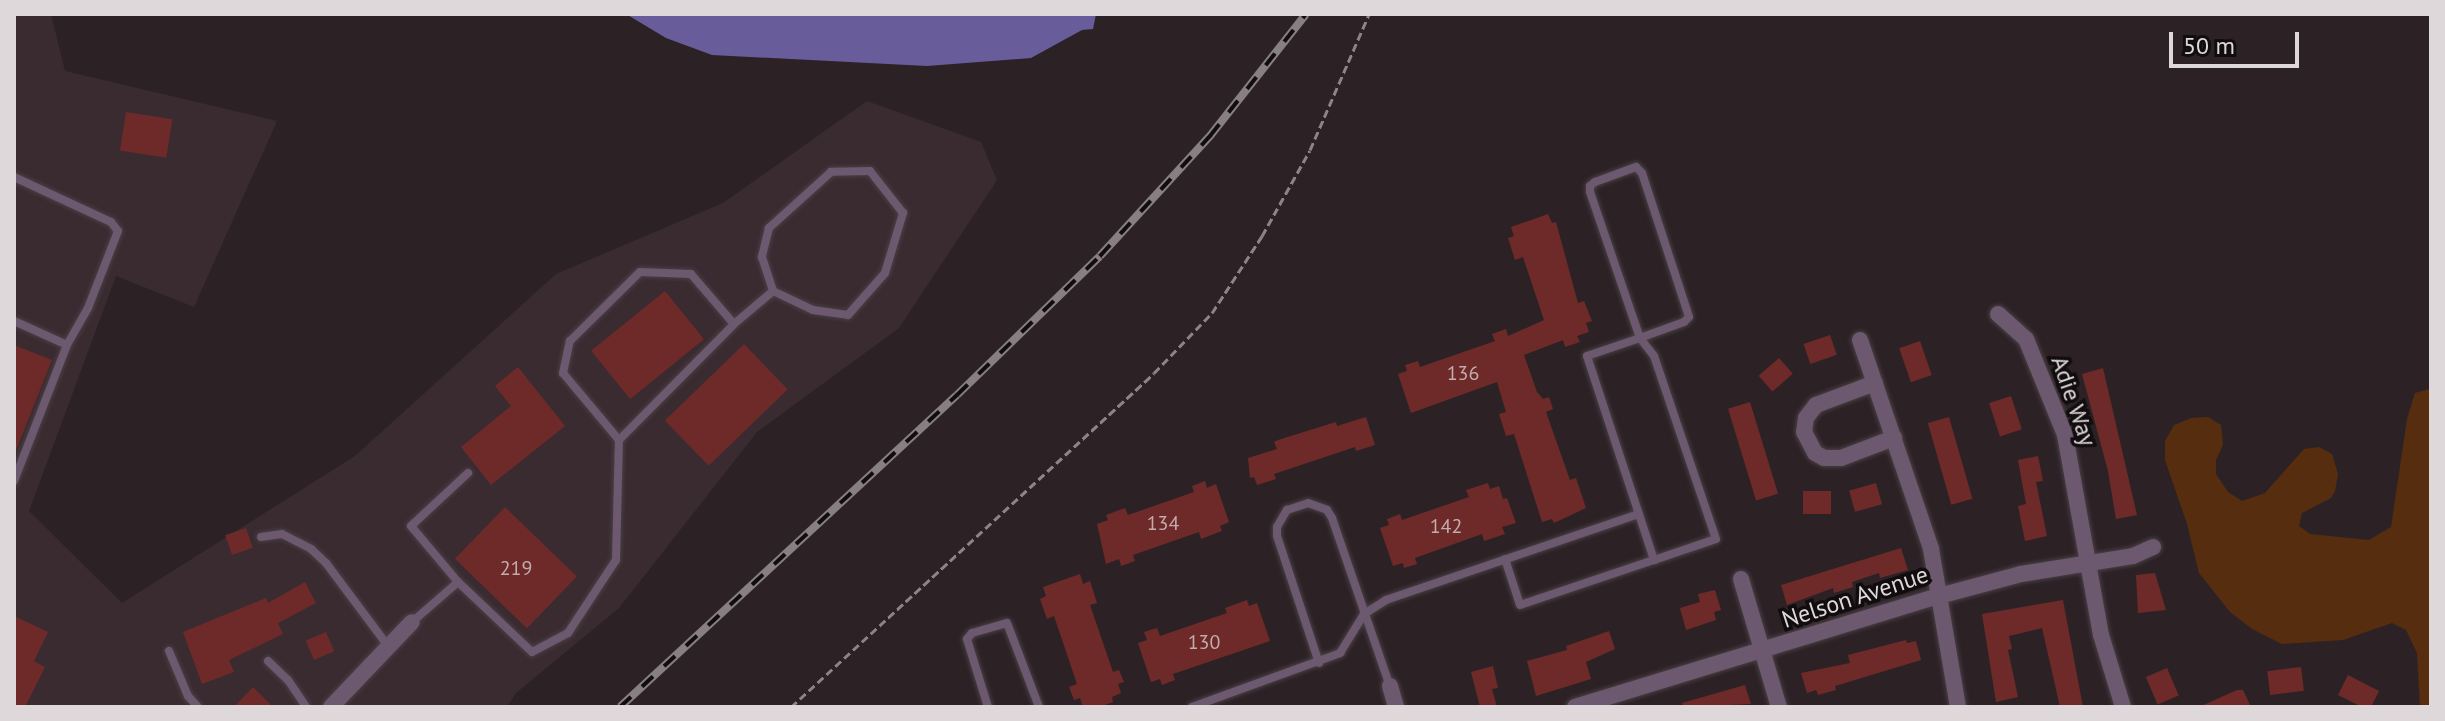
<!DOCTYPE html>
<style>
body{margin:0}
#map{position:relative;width:2445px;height:721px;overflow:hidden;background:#2c2226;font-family:"PT Sans",sans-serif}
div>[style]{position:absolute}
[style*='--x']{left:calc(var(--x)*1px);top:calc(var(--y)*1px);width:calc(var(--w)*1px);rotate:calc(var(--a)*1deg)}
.built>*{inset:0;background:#3a2b31}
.green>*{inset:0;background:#562d0e}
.water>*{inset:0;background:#685c9a}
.building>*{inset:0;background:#6e2a29;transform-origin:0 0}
.path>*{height:3px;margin-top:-1.5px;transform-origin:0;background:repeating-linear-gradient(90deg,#8d8487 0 8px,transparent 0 12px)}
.roads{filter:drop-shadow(0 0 2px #493f43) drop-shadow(0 0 2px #493f43)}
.lane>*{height:8px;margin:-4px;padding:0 4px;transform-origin:4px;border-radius:4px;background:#6c586f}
.street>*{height:16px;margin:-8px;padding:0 8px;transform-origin:8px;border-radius:8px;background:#6c586f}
.rail>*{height:8px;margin-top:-4px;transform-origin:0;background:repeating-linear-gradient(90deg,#110d0f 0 15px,#877f82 0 30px);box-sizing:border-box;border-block:2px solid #877f82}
span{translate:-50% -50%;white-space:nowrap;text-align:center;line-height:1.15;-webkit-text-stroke:7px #110d0f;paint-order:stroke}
.number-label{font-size:20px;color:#c3acae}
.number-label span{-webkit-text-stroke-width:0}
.street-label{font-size:24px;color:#dfd8da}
.frame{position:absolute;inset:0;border:16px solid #dfd8da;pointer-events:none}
.scale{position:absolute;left:2169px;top:32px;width:130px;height:36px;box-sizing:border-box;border:4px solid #dfd8da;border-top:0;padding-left:10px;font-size:24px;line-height:28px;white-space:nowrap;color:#dfd8da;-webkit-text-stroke:6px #110d0f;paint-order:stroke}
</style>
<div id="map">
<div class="built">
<i style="clip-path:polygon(14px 14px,51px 14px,65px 71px,277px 121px,194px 307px,116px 276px,29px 511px,122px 603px,355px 456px,556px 274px,723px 203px,867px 101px,981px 142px,997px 180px,899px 328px,757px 432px,619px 608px,516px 693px,507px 707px,14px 707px)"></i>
</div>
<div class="green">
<i style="clip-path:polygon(2429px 389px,2431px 707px,2420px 707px,2417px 653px,2406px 630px,2392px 623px,2343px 640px,2282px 644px,2252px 629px,2230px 612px,2199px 573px,2187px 524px,2165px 460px,2165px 441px,2174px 425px,2191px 418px,2208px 417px,2221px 425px,2223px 445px,2216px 460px,2216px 474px,2228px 492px,2242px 501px,2265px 493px,2304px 449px,2319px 447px,2332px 454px,2338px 474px,2335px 491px,2331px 498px,2302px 513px,2299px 526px,2310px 534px,2369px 540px,2391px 527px,2407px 419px,2415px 393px)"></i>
</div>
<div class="water">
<i style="clip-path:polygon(626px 14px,1096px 14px,1093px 29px,1082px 30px,1031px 58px,927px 66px,712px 55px,666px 38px)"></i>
</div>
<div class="building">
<i style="left:126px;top:112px;width:47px;height:39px;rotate:9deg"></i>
<i style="clip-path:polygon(1548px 214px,1552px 223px,1556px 222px,1578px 303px,1584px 301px,1592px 321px,1586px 323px,1589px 332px,1577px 336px,1580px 342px,1565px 347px,1563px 340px,1524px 355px,1537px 392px,1543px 399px,1549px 397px,1553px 409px,1546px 412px,1570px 480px,1576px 478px,1586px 508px,1554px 523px,1552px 519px,1542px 522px,1514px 434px,1506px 436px,1499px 414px,1506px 412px,1497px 382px,1411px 413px,1398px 374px,1407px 371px,1405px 365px,1418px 361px,1420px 367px,1495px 341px,1492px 334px,1506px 329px,1508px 336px,1544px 320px,1523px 257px,1515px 260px,1508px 238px,1514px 236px,1511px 227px)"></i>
<i style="left:665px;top:291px;width:62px;height:95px;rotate:51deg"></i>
<i style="left:1830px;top:335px;width:21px;height:28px;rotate:71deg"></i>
<i style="left:1920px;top:341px;width:36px;height:22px;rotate:71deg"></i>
<i style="left:744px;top:344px;width:63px;height:110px;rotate:46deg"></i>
<i style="clip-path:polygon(14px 345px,52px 360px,15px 453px,14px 453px)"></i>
<i style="left:1779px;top:358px;width:21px;height:27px;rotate:49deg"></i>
<i style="clip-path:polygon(518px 367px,565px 426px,491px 485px,461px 447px,511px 406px,495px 386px)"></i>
<i style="clip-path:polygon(2103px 368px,2137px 515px,2116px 519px,2108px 471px,2082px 374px)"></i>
<i style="left:2011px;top:396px;width:35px;height:23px;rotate:72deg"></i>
<i style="left:1750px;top:402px;width:96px;height:23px;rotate:73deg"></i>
<i style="clip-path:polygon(1366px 417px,1375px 445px,1356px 451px,1355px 447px,1274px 474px,1276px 479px,1257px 485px,1254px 477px,1250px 478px,1248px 458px,1277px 449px,1274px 442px,1278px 440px,1336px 422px,1337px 426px)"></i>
<i style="left:1949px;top:417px;width:85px;height:22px;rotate:74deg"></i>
<i style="clip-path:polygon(2038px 456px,2043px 481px,2036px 482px,2047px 536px,2025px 541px,2018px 506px,2026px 504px,2018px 460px)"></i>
<i style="clip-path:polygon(1205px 481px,1207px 488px,1216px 484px,1229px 522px,1220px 526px,1222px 531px,1201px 539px,1199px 532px,1133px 555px,1135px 561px,1121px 566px,1119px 559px,1106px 564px,1097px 524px,1108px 520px,1106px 515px,1125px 508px,1128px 515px,1194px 492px,1192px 486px)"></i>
<i style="clip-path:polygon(1488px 483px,1490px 489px,1499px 486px,1503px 499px,1507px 498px,1516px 523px,1502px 527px,1505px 534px,1484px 541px,1482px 534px,1415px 558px,1417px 564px,1404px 568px,1403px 563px,1393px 566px,1380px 528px,1389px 525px,1387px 519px,1400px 514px,1402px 520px,1469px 497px,1466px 490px)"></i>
<i style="left:1876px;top:483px;width:22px;height:28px;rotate:74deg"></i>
<i style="left:1803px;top:491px;width:28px;height:23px"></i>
<i style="left:505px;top:507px;width:100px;height:72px;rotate:44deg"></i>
<i style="left:246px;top:528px;width:21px;height:22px;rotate:71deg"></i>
<i style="clip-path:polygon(1901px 548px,1908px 570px,1880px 578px,1879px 573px,1852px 582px,1853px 587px,1834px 593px,1833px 588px,1787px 605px,1781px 585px)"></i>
<i style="clip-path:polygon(2155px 573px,2166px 610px,2138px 613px,2136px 575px)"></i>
<i style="clip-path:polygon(1080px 574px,1083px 584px,1090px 581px,1097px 603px,1090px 605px,1113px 672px,1119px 670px,1124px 682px,1118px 684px,1121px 693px,1112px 697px,1113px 702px,1100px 707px,1083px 707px,1080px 698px,1074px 700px,1069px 687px,1077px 684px,1054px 616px,1047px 619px,1040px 599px,1046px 596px,1043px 587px)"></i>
<i style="clip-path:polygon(305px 582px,316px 603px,278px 623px,283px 634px,229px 660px,234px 672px,202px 684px,183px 632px,266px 598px,268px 603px)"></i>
<i style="clip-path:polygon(1715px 590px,1721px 610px,1714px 612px,1716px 620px,1686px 630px,1680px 608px,1700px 602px,1698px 594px)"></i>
<i style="clip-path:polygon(1247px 600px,1249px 606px,1257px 603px,1270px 641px,1173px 674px,1175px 680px,1162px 685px,1160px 679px,1151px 682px,1138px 643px,1147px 640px,1144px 632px,1157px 628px,1160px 636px,1227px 613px,1225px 608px)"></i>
<i style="clip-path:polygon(2063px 600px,2083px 707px,2060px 707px,2042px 628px,2009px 636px,2012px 649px,2008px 650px,2018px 697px,1996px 702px,1982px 614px)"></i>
<i style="clip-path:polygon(14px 616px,48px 632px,34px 661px,45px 667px,25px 707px,14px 707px)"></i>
<i style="clip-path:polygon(1609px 631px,1615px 649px,1586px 662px,1591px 679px,1536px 696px,1527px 661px,1567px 650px,1566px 646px)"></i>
<i style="left:326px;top:632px;width:21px;height:22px;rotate:67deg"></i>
<i style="clip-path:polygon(1906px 640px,1907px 643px,1916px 641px,1921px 660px,1835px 686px,1836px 690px,1818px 695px,1816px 690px,1807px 693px,1801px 673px,1850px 663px,1848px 655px)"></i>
<i style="clip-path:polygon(1493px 666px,1498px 688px,1492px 689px,1497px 707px,1480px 707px,1471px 672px)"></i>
<i style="left:2301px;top:667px;width:24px;height:34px;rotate:83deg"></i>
<i style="left:2167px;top:668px;width:30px;height:23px;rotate:67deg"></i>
<i style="clip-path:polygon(2348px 675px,2379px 691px,2371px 707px,2362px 707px,2338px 695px)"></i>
<i style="clip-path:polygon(1745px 685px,1751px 704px,1683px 707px,1682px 703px)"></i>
<i style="clip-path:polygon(253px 687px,273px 707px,234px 707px)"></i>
<i style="clip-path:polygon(2237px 690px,2243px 690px,2251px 707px,2199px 707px)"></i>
</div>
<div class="path">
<i style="--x:791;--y:707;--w:493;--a:-42.6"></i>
<i style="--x:1154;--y:373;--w:83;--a:-46"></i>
<i style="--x:1212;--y:313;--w:92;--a:-57"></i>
<i style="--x:1262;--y:236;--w:98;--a:-60.8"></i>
<i style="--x:1310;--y:150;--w:148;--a:-66.5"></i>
</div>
<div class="roads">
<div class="lane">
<i style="--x:14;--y:177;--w:107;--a:24.9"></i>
<i style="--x:111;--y:222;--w:11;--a:52"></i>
<i style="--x:118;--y:231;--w:83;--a:111.3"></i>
<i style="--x:88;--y:308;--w:43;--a:119.6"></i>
<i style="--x:14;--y:321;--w:58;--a:24.4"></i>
<i style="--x:67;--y:345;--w:146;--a:111.3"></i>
<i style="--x:619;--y:440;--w:87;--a:-129.9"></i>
<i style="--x:563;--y:373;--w:33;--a:-78"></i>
<i style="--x:570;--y:341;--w:98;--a:-44.6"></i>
<i style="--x:640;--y:272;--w:51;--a:2.2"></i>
<i style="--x:691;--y:274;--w:66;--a:49.3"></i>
<i style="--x:261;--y:537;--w:21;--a:-8"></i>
<i style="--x:282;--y:534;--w:33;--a:27"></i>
<i style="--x:311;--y:549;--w:21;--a:43"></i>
<i style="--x:326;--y:563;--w:104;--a:53.2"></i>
<i style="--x:1505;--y:559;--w:48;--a:71.9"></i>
<i style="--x:1520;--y:605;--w:141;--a:-18.6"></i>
<i style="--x:1654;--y:560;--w:65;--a:-18.7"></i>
<i style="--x:1716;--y:539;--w:193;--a:-108.7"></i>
<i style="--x:1654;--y:356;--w:23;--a:-128"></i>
<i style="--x:1640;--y:338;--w:154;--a:-108.9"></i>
<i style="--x:1590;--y:192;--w:6;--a:-90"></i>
<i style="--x:1590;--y:186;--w:6;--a:-39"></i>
<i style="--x:1595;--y:182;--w:44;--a:-20.1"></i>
<i style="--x:1636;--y:167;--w:8;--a:45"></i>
<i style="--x:1642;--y:173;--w:151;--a:71.9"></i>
<i style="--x:1689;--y:317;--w:7;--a:135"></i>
<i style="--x:1684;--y:322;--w:47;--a:160"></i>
<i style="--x:1640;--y:338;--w:56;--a:161.2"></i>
<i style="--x:1587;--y:356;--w:215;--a:71.8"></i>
<i style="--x:458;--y:582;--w:102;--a:43.4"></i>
<i style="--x:532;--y:652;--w:41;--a:-27.8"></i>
<i style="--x:568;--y:633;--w:87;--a:-56.7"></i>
<i style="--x:616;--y:560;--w:120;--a:-88.6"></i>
<i style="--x:619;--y:440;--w:163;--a:-45.2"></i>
<i style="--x:734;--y:324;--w:51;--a:-40.2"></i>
<i style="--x:773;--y:291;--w:44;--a:25.4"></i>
<i style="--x:813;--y:310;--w:35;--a:8"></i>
<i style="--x:848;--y:315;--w:56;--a:-48.6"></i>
<i style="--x:885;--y:273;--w:63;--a:-73.3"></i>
<i style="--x:903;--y:213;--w:53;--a:-128.2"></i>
<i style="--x:870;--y:171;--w:39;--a:179"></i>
<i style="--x:831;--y:172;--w:84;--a:137.9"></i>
<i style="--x:769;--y:228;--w:30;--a:104"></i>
<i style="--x:762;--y:257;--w:36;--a:72"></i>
<i style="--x:412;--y:622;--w:61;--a:-41"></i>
<i style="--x:458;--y:582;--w:73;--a:-130"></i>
<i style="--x:411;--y:526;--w:78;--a:-42.9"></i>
<i style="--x:169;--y:651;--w:49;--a:67.1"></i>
<i style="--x:188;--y:696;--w:15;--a:48"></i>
<i style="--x:268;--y:661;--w:28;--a:44"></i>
<i style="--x:288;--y:680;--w:32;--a:56"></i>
<i style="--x:1319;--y:663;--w:134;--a:-108.3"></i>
<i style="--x:1277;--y:536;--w:9;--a:-90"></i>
<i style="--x:1277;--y:527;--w:20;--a:-60"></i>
<i style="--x:1287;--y:510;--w:22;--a:-18"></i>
<i style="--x:1308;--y:503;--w:20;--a:20"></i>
<i style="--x:1327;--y:510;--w:9;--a:58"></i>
<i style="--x:1332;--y:518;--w:178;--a:71"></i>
<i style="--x:988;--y:707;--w:71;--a:-107.2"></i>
<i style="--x:967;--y:639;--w:8;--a:-50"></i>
<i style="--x:972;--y:633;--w:36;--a:-16"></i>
<i style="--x:1007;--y:623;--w:90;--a:69.1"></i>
<i style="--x:1192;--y:707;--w:158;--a:-20"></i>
<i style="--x:1340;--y:653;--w:46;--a:-58.4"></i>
<i style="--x:1364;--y:614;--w:26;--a:-32"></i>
<i style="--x:1386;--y:600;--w:266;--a:-18.8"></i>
</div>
<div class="street">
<i style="--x:1998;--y:314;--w:38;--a:42"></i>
<i style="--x:2026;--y:339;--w:104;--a:67.9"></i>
<i style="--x:2065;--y:435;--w:203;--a:79.8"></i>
<i style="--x:2101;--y:635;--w:75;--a:73"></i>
<i style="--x:1860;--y:340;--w:221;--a:71.2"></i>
<i style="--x:1931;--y:549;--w:160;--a:80.3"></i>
<i style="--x:1875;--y:383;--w:63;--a:159.6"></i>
<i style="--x:1816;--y:405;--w:16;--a:128"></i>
<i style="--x:1806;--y:418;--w:14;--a:98"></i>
<i style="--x:1804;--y:432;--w:24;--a:62"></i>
<i style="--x:1815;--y:453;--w:10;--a:29"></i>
<i style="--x:1824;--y:458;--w:17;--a:0"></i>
<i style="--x:1841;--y:458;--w:57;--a:-20.7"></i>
<i style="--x:1741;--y:579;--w:134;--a:73.5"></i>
<i style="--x:1390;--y:686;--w:22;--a:74"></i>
<i style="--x:331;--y:707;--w:117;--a:-46.4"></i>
<i style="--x:1575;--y:707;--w:381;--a:-17"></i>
<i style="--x:1939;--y:596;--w:85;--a:-15"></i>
<i style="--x:2021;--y:574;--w:113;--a:-9.1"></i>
<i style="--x:2133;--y:556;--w:22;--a:-24"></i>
</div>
</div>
<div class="rail">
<i style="--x:620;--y:707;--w:459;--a:-42.8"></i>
<i style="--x:957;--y:395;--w:199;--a:-44.2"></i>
<i style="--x:1100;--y:256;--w:163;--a:-47.5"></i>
<i style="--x:1210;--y:136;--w:155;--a:-51.8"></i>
</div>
<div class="number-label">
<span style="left:1463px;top:373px">136</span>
<span style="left:1163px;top:523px">134</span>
<span style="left:1446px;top:526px">142</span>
<span style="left:516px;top:568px">219</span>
<span style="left:1204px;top:642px">130</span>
</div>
<div class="street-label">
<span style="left:2074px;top:401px;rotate:71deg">Adie Way</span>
<span style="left:1855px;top:597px;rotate:-18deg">Nelson Avenue</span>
</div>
<div class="frame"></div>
<div class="scale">50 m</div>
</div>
